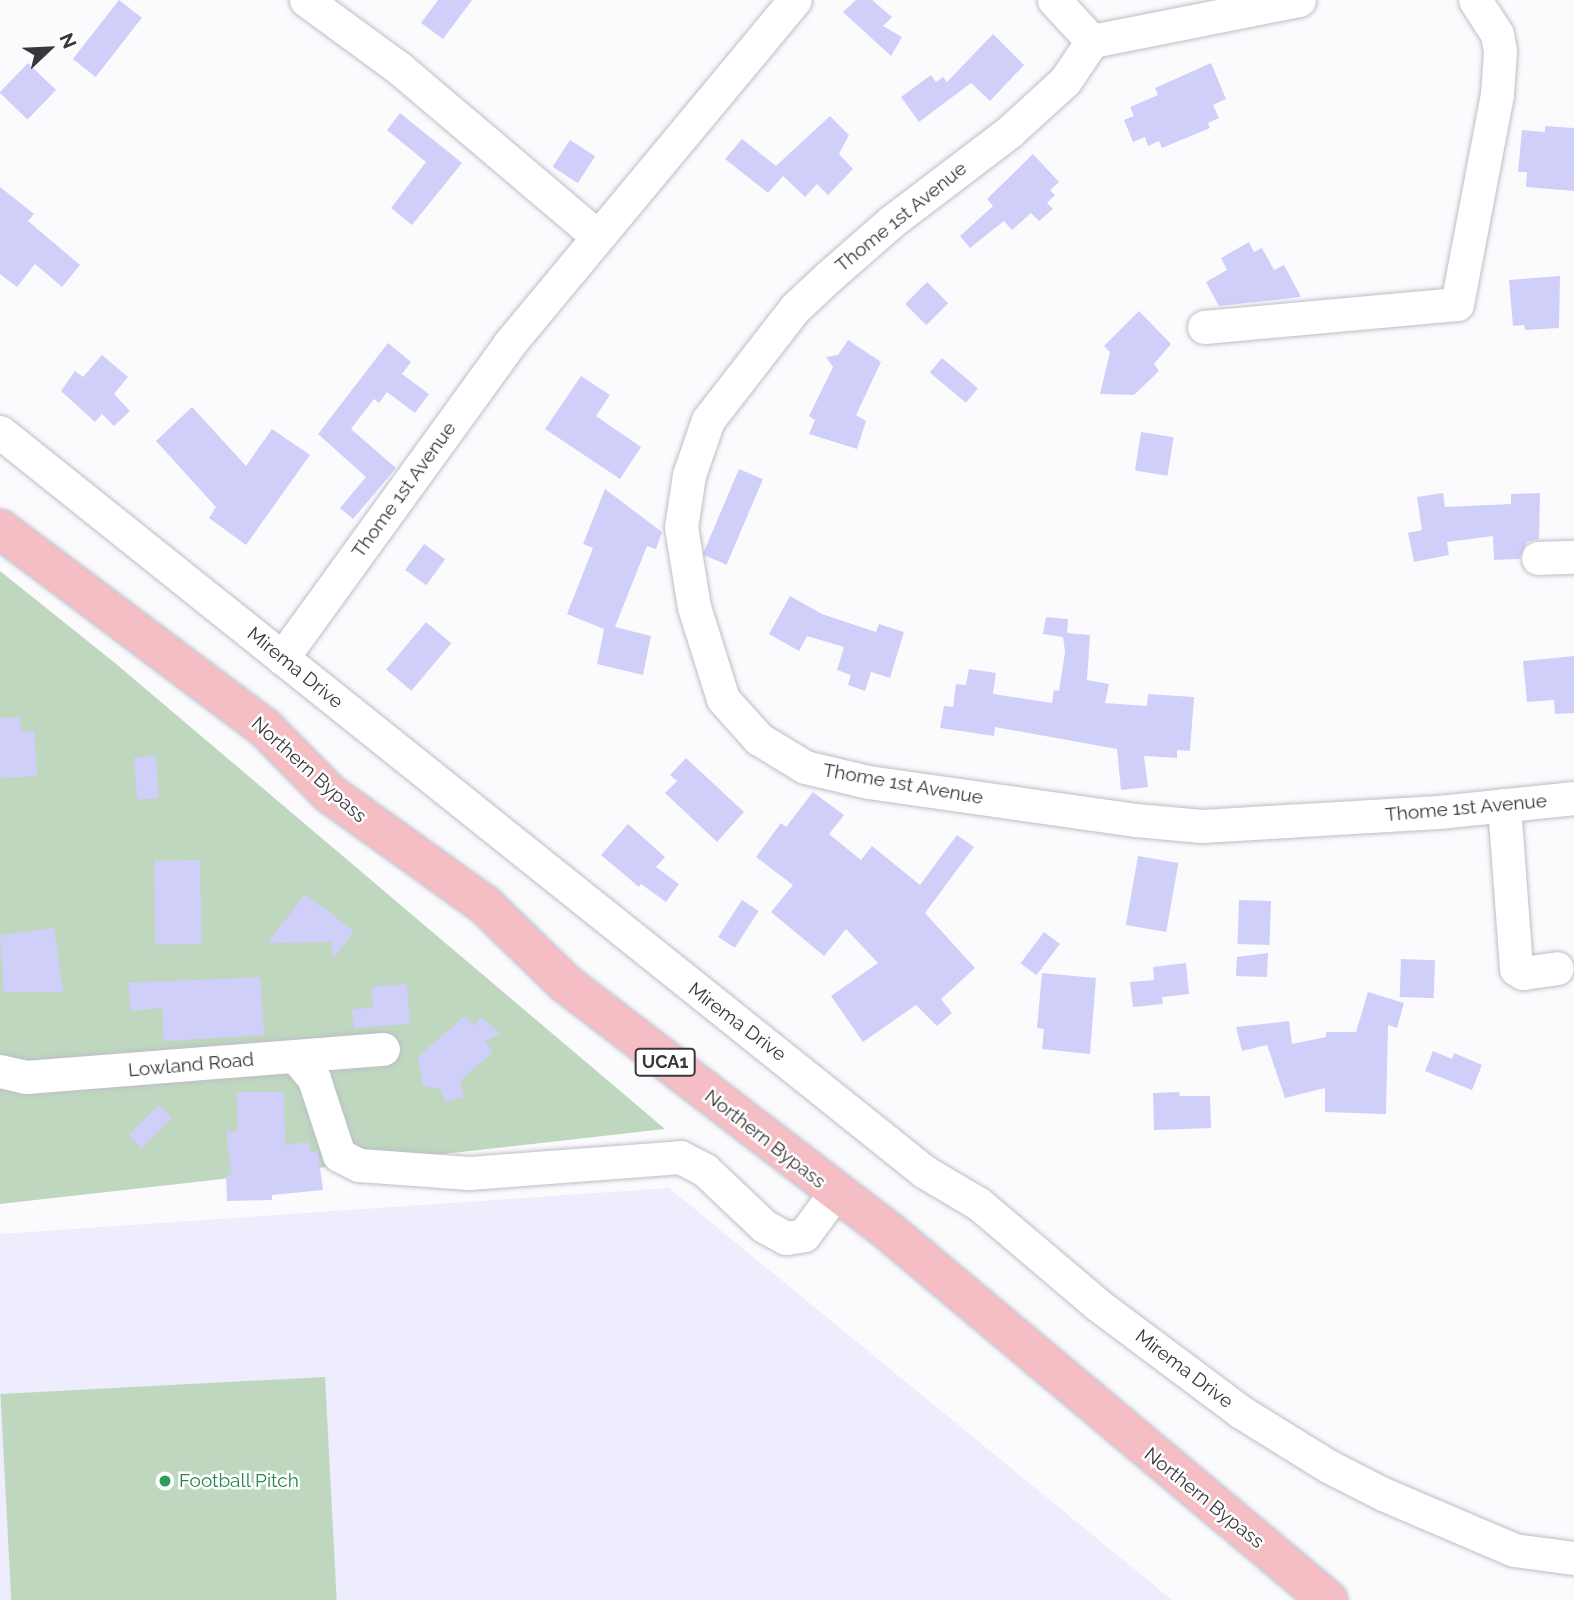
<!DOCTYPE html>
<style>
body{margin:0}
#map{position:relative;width:1574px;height:1600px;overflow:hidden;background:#fbfbfe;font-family:Raleway,sans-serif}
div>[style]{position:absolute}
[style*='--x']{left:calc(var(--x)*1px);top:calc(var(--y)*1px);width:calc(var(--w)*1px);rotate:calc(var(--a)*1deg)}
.built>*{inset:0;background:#ededfd}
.green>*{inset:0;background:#bed7be;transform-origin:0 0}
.building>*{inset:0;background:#d0cffa;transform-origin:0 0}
.roads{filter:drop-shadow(0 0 2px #bdbdc9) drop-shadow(0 0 2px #bdbdc9)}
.minor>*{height:33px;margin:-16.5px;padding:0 16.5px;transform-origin:16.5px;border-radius:16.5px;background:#fff}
.major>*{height:38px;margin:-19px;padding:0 19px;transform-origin:19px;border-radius:19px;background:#f5bec4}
.dots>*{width:19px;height:19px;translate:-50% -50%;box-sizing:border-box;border:4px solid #fff;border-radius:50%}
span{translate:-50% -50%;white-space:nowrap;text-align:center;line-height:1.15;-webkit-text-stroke:5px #fff;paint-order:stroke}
.shield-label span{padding:2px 5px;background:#fff;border:2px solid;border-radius:5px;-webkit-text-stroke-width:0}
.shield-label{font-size:18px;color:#37373c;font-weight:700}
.street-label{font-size:19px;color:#37373c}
.leisure-label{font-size:19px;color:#27864d}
.left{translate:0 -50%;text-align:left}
.north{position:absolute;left:14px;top:14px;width:70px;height:70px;-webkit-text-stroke:5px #fff;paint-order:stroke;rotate:67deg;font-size:19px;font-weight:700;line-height:28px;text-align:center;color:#37373c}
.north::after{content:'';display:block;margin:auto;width:24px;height:32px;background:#37373c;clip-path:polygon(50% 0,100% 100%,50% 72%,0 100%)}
</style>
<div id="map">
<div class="built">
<i style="clip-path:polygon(669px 1188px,1172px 1600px,0 1600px,0 1234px)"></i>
</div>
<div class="green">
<i style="clip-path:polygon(0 571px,115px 663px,665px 1129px,0 1204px)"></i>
<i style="left:325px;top:1377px;width:223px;height:325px;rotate:87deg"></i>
</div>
<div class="building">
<i style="left:119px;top:0;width:29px;height:75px;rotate:38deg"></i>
<i style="clip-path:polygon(438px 0,472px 0,443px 39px,421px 23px)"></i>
<i style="clip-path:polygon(856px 0,872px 0,892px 17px,883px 26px,902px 37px,891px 56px,843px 12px)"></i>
<i style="clip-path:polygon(993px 34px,1024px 65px,990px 101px,971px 83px,919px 122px,901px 97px,931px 75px,936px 82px,943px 77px,947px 82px)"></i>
<i style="left:28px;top:63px;width:39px;height:41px;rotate:44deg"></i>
<i style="clip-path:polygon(1211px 63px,1226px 99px,1213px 105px,1219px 118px,1208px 123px,1210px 128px,1162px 148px,1159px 141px,1148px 146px,1145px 137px,1133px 142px,1124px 120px,1134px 116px,1130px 107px,1158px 95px,1155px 88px)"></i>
<i style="clip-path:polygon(400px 113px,462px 163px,412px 225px,391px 208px,426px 162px,387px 130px)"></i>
<i style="clip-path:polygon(830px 116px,849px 135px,839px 154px,853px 169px,828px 195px,817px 184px,805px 197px,783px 176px,768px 193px,725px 159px,742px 139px,776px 166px)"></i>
<i style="clip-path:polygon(1545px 126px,1574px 128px,1574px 191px,1526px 187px,1527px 172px,1518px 172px,1522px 130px,1545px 132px)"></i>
<i style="left:570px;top:140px;width:30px;height:32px;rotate:33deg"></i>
<i style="clip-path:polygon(1033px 154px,1059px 182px,1050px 190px,1055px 195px,1047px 203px,1053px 209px,1039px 221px,1031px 213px,1012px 230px,1004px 221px,970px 248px,960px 236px,993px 206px,987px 199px)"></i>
<i style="clip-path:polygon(0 187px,34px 214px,28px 221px,80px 265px,62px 287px,35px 264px,17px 287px,0 274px)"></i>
<i style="clip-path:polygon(1249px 242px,1254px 252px,1262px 248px,1274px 270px,1284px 265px,1301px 297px,1219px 306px,1206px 282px,1227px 270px,1221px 258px)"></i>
<i style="clip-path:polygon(1560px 276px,1559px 328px,1525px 330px,1524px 325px,1513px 326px,1509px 280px)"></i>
<i style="left:927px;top:282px;width:30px;height:31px;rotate:45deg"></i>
<i style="clip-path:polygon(1139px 311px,1171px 344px,1154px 364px,1159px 371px,1134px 395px,1100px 394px,1110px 352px,1104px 346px)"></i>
<i style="clip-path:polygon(848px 340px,881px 362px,856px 415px,866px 421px,857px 449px,809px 434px,815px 420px,809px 416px,833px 367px,826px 357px,838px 355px)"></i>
<i style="clip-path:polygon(388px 343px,411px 362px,402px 374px,429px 394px,415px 413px,387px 392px,379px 403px,374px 399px,351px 429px,396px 468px,353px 519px,340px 508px,366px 477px,318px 434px)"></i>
<i style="clip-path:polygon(102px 355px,128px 377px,114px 394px,130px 411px,114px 426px,102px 414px,95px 422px,61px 391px,75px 371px,83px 377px)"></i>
<i style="left:942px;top:358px;width:47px;height:19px;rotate:40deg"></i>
<i style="clip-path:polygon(581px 376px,610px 395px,596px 416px,641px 447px,620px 479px,545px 429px)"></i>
<i style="clip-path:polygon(192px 407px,246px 466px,272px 429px,310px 455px,246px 545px,209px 518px,216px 507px,156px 441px)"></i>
<i style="left:1141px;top:432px;width:33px;height:39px;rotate:9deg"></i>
<i style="left:739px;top:469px;width:26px;height:93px;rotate:23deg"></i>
<i style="clip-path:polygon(605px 489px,662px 532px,656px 549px,647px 546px,615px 627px,651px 636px,643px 675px,597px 664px,604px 629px,567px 614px,593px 548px,583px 544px)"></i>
<i style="clip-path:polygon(1443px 493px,1445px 507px,1511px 504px,1511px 494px,1540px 493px,1539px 539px,1527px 542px,1519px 559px,1494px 560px,1493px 536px,1447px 542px,1449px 555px,1414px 562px,1408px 533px,1422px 530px,1417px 497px)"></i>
<i style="left:424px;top:544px;width:26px;height:32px;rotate:36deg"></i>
<i style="clip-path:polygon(790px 596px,822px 614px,876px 632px,879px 624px,904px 632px,890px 678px,871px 672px,865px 691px,848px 685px,851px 675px,837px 670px,844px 647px,807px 636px,799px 651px,769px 634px)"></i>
<i style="clip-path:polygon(1046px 617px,1068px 619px,1067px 633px,1090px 635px,1087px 680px,1109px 684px,1105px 703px,1147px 706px,1148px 694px,1194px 697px,1190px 751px,1177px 750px,1177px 758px,1144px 756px,1148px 787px,1121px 790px,1117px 749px,995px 727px,994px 736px,940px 728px,944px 706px,953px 707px,956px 684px,966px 685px,969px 669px,996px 673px,993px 694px,1052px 703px,1054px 690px,1059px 691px,1065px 652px,1063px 637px,1043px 634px)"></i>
<i style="left:426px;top:622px;width:33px;height:62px;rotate:40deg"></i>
<i style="clip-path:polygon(1574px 656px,1574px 713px,1555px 714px,1554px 700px,1527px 702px,1523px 661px)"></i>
<i style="clip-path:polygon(20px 717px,21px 732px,34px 731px,37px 776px,0 778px,0 718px)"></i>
<i style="left:156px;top:756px;width:42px;height:22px;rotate:86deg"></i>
<i style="clip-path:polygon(686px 758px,744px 812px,717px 842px,665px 793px,677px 781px,670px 775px)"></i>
<i style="clip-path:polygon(813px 792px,844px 815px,829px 834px,861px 860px,872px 846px,920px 885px,957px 835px,974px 847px,925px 913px,975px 968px,941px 999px,952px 1013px,937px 1026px,916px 1005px,863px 1042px,831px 996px,878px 963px,846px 929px,824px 956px,771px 912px,793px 885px,756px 857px,781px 823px,786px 827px)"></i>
<i style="clip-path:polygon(628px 824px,665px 857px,656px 867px,679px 884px,666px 902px,641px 884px,639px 887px,601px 855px)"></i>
<i style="left:1138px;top:856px;width:41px;height:70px;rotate:10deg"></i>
<i style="left:200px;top:860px;width:84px;height:46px;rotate:89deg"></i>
<i style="clip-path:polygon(305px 894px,354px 931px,333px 959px,332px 942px,268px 943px)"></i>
<i style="left:742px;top:900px;width:20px;height:44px;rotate:33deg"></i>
<i style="left:1239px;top:900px;width:32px;height:44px;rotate:2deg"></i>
<i style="clip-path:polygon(54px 928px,63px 992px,4px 992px,0 935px)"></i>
<i style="left:1044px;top:932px;width:20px;height:39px;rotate:37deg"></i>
<i style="clip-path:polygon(1268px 953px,1267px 977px,1236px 976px,1237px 957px)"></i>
<i style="left:1401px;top:959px;width:34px;height:38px;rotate:2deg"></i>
<i style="clip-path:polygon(1186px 963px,1189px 994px,1162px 997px,1163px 1004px,1133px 1007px,1130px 982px,1154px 980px,1153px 967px)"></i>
<i style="clip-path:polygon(1042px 973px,1096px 978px,1090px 1054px,1042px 1049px,1044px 1029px,1037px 1028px)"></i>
<i style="clip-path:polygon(260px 977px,264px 1035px,164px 1041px,162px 1008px,131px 1011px,128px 983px)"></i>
<i style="clip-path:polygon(407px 984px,410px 1024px,354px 1028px,352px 1009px,373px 1008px,372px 987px)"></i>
<i style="clip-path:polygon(1368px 992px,1404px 1003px,1397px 1028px,1388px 1025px,1386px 1114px,1325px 1112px,1325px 1088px,1285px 1098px,1267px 1045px,1242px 1051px,1236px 1027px,1289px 1021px,1292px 1044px,1326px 1037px,1326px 1032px,1356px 1032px)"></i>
<i style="clip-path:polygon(465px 1016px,475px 1026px,481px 1017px,500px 1034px,485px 1041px,493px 1052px,460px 1081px,464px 1097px,445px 1102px,441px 1089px,423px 1086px,418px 1057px)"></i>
<i style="clip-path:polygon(1433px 1051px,1452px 1059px,1454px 1053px,1482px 1065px,1472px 1090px,1425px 1071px)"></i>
<i style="clip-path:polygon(237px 1092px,284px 1092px,285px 1145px,309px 1142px,310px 1152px,318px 1152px,323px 1190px,272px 1195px,272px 1200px,227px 1201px,226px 1175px,232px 1175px,226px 1132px,238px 1131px)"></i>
<i style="clip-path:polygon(1179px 1092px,1180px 1096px,1210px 1096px,1211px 1128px,1154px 1130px,1153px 1093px)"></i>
<i style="left:159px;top:1105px;width:18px;height:43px;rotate:45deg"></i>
</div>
<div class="roads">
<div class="minor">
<i style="--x:306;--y:0;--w:115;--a:36.2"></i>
<i style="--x:399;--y:68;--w:258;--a:40.3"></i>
<i style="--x:1054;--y:0;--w:56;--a:47.2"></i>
<i style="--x:1092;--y:41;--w:48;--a:124"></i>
<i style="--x:1065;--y:81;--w:76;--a:137.7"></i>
<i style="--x:1009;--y:132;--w:148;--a:142.7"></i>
<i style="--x:891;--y:222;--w:85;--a:138.8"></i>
<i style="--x:827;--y:278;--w:44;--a:136.8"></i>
<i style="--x:795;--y:308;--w:142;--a:127.8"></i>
<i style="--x:708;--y:420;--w:58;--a:109.1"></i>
<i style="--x:689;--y:475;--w:53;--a:98.7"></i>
<i style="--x:681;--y:527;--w:81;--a:80.8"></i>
<i style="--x:694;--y:607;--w:96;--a:72.5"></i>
<i style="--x:723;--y:699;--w:54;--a:48"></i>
<i style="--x:759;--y:739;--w:54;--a:31.3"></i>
<i style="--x:805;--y:767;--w:65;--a:13.4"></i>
<i style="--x:868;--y:782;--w:271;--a:8.1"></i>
<i style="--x:1136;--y:820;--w:66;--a:5.2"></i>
<i style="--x:1202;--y:826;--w:237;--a:-3.4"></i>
<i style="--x:1439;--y:812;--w:136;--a:-5.9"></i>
<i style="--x:1092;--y:41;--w:211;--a:-11.2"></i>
<i style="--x:1204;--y:327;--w:254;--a:-5.2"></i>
<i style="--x:1457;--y:304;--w:214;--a:-79.2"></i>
<i style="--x:1497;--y:94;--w:43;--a:-86"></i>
<i style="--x:1500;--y:51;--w:17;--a:-100"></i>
<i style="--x:1497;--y:34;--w:40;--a:-122.9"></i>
<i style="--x:0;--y:432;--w:1185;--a:38.66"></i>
<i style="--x:925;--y:1172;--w:63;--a:30.7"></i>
<i style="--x:979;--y:1204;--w:156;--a:40.3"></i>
<i style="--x:1098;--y:1305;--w:179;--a:36.8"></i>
<i style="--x:1241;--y:1412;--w:102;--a:31.8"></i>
<i style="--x:1328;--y:1466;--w:62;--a:27"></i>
<i style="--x:1383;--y:1494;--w:142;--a:23.1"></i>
<i style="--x:1514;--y:1550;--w:61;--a:7.6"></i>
<i style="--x:1538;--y:558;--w:36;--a:-2"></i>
<i style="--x:282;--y:658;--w:387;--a:-54.1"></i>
<i style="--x:509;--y:344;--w:447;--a:-50.3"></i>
<i style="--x:1504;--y:805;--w:164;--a:85.8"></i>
<i style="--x:1516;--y:969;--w:8;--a:30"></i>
<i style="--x:1523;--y:973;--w:34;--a:-8"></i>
<i style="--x:295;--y:1056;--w:30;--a:50"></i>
<i style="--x:314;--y:1079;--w:80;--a:71.8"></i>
<i style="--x:339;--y:1155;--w:22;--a:27"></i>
<i style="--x:359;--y:1165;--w:110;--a:4.2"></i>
<i style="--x:469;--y:1173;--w:212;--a:-4.3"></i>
<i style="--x:680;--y:1157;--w:28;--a:27"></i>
<i style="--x:705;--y:1170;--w:81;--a:43.5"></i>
<i style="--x:764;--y:1226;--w:25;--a:29"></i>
<i style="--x:786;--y:1238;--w:18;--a:-9"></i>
<i style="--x:804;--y:1235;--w:52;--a:-53.6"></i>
<i style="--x:0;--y:1071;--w:27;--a:13"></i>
<i style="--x:26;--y:1077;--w:358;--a:-4.5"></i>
</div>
<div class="major">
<i style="--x:0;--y:529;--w:333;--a:36.9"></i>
<i style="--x:266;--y:729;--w:91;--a:45.4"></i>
<i style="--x:330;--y:794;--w:191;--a:35.6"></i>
<i style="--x:485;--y:905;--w:112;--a:44.3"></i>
<i style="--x:565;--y:983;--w:414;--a:37.5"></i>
<i style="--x:893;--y:1235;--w:568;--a:40"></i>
</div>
</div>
<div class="dots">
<i style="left:165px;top:1481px;background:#2e9e5b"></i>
</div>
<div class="shield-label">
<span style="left:665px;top:1062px">UCA1</span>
</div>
<div class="street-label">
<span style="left:901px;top:217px;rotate:-39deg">Thome 1st Avenue</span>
<span style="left:404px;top:490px;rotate:-54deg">Thome 1st Avenue</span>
<span style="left:295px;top:668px;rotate:39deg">Mirema Drive</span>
<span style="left:309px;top:770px;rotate:42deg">Northern Bypass</span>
<span style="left:903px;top:784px;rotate:10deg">Thome 1st Avenue</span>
<span style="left:1466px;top:808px;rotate:-5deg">Thome 1st Avenue</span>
<span style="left:737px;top:1022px;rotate:37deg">Mirema Drive</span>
<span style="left:191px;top:1065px;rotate:-5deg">Lowland Road</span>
<span style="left:765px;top:1139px;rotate:38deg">Northern Bypass</span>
<span style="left:1184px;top:1369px;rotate:37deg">Mirema Drive</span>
<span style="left:1204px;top:1498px;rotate:39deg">Northern Bypass</span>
</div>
<div class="leisure-label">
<span class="left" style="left:179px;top:1481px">Football Pitch</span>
</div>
<div class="north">N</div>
</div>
